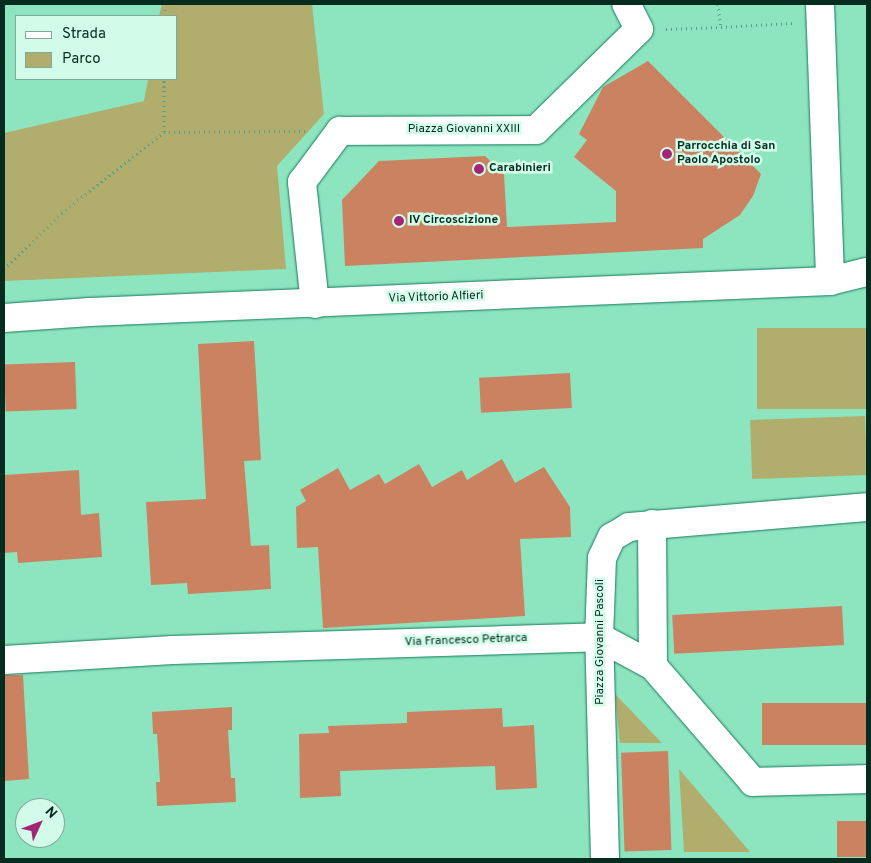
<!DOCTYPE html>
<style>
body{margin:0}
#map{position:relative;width:871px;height:863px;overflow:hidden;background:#8de5c0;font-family:Overpass,sans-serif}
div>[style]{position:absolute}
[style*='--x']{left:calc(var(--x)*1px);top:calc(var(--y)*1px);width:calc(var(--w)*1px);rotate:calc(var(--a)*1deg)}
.green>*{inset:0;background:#b0ad6d;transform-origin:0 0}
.building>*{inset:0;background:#ca8261;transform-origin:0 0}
.path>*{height:3px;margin-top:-1.5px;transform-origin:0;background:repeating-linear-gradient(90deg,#5a9f83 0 1px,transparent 0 5px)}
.roads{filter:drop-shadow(0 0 1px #177a5a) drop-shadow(0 0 1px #177a5a)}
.minor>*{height:28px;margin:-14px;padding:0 14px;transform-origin:14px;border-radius:14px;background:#fff}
.dots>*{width:14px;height:14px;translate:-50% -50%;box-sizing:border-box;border:2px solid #d2fce9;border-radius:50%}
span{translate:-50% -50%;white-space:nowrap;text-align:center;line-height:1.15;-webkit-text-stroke:5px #d2fce9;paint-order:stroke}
.street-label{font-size:12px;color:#052c1f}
.poi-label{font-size:12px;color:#052c1f;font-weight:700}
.left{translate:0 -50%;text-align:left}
.frame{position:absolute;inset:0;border:5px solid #052c1f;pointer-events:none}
.legend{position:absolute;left:15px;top:15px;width:162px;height:65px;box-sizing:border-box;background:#d2fce9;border:1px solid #80a998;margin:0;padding:6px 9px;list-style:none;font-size:15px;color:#052c1f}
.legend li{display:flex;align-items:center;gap:10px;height:25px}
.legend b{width:25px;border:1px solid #80a998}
.north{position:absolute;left:15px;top:798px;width:50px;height:50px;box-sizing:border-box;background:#d2fce9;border:1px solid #80a998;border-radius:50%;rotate:47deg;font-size:14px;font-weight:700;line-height:20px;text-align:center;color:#052c1f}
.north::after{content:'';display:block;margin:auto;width:18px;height:22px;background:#a32577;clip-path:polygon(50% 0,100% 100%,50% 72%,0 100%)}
</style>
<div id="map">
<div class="green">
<i style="clip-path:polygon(162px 4px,312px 4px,324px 114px,277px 166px,286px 269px,4px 281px,4px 133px,144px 101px,148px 79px,176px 79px,176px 16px,159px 16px)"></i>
<i style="left:867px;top:328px;width:81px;height:110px;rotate:90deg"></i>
<i style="left:865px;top:416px;width:59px;height:115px;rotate:88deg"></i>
<i style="clip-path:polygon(615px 694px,662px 743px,620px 743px)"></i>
<i style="clip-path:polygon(679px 769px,750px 852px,684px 852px)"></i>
</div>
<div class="building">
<i style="clip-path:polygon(648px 61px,761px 174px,753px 196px,740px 215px,703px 239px,703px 248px,345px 266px,342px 200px,379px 161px,485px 156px,504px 174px,507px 227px,616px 222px,616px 191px,574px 157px,587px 140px,579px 134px,603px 87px)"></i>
<i style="clip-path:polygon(254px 341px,261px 460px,244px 461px,251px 546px,269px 545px,271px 589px,188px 594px,187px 583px,151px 585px,146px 502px,206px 499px,198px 344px)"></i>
<i style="left:75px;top:362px;width:47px;height:71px;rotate:88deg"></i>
<i style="left:570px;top:373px;width:35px;height:91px;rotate:87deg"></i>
<i style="clip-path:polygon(502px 459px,515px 483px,544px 467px,570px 507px,571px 537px,520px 539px,525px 616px,323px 628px,318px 547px,297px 548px,296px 507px,306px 501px,300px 490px,338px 468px,350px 490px,379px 474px,385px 484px,419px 464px,432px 487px,462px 470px,467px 480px)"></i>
<i style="clip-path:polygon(79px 470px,81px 515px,99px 513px,102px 557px,18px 563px,17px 552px,4px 553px,4px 475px)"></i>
<i style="left:842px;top:606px;width:39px;height:170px;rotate:87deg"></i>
<i style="clip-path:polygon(4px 675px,23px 675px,29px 779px,4px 781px)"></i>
<i style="left:867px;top:703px;width:42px;height:105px;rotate:90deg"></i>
<i style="clip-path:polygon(232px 707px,232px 730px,228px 730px,231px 778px,235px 778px,236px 802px,157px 806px,156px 782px,160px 782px,157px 734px,153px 734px,152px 712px)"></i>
<i style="clip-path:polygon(502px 708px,503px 727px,534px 725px,537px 788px,496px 790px,495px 766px,340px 771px,341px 796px,300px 798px,299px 734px,329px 733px,328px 726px,407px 723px,407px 712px)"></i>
<i style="left:668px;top:751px;width:99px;height:47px;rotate:88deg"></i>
<i style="left:867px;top:821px;width:36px;height:30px;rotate:90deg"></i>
</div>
<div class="path">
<i style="--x:718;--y:4;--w:23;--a:83"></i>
<i style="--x:721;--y:27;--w:72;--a:-3.2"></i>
<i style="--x:165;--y:16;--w:12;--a:-90"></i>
<i style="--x:666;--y:29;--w:55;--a:-2.1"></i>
<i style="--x:164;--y:132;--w:142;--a:-0.4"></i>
<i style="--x:4;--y:269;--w:81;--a:-44"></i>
<i style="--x:62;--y:213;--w:130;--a:-38.5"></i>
<i style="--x:164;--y:132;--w:53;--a:-90"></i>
</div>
<div class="roads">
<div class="minor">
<i style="--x:820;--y:4;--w:277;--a:87.9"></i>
<i style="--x:315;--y:304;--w:123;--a:-96.1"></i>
<i style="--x:302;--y:182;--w:64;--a:-53.3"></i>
<i style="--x:340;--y:131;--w:196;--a:-0.3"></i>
<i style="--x:536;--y:130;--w:144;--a:-44.4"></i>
<i style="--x:639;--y:29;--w:28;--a:-117"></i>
<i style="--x:4;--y:318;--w:86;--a:-4"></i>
<i style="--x:90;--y:312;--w:741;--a:-2.4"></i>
<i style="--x:830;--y:281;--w:38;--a:-14"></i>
<i style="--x:652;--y:524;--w:142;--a:89.6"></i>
<i style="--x:4;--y:660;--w:169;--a:-3.4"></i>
<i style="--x:173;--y:650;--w:426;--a:-1.7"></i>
<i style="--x:599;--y:637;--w:61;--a:28.2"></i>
<i style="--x:653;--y:666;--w:153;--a:49.2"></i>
<i style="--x:753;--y:782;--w:114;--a:-1.5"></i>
<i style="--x:605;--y:859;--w:222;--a:-91.5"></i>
<i style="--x:599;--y:637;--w:79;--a:-87.8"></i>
<i style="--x:602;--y:558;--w:23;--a:-65"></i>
<i style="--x:612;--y:537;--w:20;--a:-30"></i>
<i style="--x:629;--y:527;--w:239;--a:-4.8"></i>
</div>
</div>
<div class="dots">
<i style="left:667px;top:154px;background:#a32577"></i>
<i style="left:479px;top:169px;background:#a32577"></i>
<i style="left:399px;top:221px;background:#a32577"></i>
</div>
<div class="street-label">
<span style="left:464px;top:130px">Piazza Giovanni XXIII</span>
<span style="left:436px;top:298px;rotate:-2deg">Via Vittorio Alfieri</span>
<span style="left:466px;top:641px;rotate:-2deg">Via Francesco Petrarca</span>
<span style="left:601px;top:642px;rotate:-90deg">Piazza Giovanni Pascoli</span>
</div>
<div class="poi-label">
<span class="left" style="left:677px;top:154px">Parrocchia di San<br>Paolo Apostolo</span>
<span class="left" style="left:489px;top:169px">Carabinieri</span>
<span class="left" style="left:409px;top:221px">IV Circoscizione</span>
</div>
<div class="frame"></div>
<ul class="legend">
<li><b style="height:6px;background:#fff"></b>Strada</li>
<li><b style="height:14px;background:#b0ad6d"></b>Parco</li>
</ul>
<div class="north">N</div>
</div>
